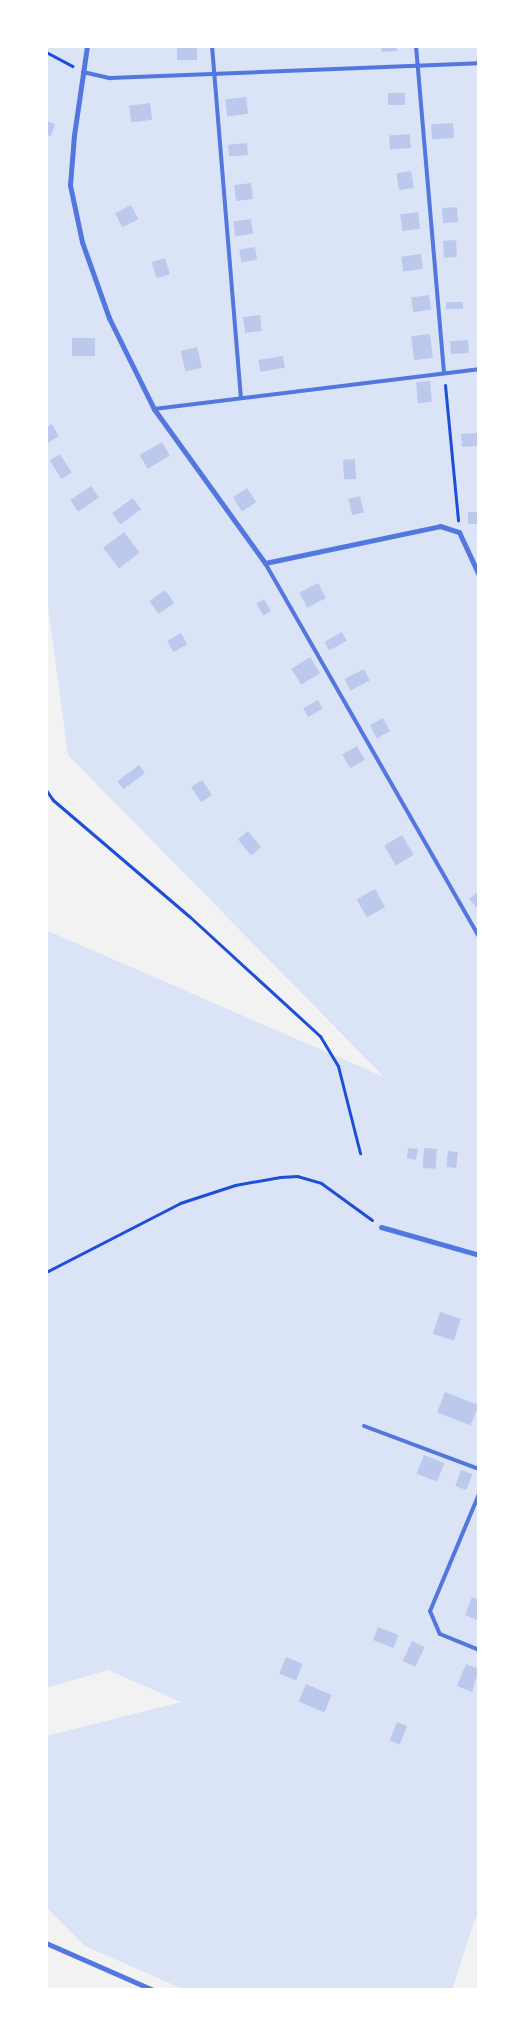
<!DOCTYPE html>
<style>
body{margin:0}
#map{position:relative;width:525px;height:2036px;overflow:hidden;background:#f2f2f2;font-family:"Exo 2",sans-serif}
div>[style]{position:absolute}
[style*='--x']{left:calc(var(--x)*1px);top:calc(var(--y)*1px);width:calc(var(--w)*1px);rotate:calc(var(--a)*1deg)}
.green>*{inset:0;background:#dbe4f7}
.building>*{inset:0;background:#bdc9ec;transform-origin:0 0}
.path>*{height:3px;margin:-1.5px;padding:0 1.5px;transform-origin:1.5px;border-radius:1.5px;background:#1d4ed8}
.service>*{height:4px;margin:-2px;padding:0 2px;transform-origin:2px;border-radius:2px;background:#5277de}
.minor>*{height:5px;margin:-2.5px;padding:0 2.5px;transform-origin:2.5px;border-radius:2.5px;background:#5277de}
span{translate:-50% -50%;white-space:nowrap;text-align:center;line-height:1.15;-webkit-text-stroke:4.5px #fff;paint-order:stroke}
.frame{position:absolute;inset:0;border:48px solid #fff;pointer-events:none}
</style>
<div id="map">
<div class="green">
<i style="clip-path:polygon(46px 46px,479px 46px,479px 1917px,475px 1919px,452px 1990px,185px 1990px,85px 1946px,46px 1907px,46px 1736px,181px 1702px,108px 1670px,46px 1688px,46px 930px,384px 1077px,68px 755px,46px 593px)"></i>
</div>
<div class="building">
<i style="left:177px;top:46px;width:20px;height:14px"></i>
<i style="clip-path:polygon(381px 46px,397px 46px,397px 51px,382px 52px)"></i>
<i style="left:405px;top:93px;width:12px;height:17px;rotate:90deg"></i>
<i style="left:246px;top:97px;width:17px;height:21px;rotate:83deg"></i>
<i style="left:150px;top:103px;width:17px;height:21px;rotate:83deg"></i>
<i style="clip-path:polygon(46px 121px,55px 124px,51px 136px,46px 135px)"></i>
<i style="left:453px;top:123px;width:15px;height:22px;rotate:86deg"></i>
<i style="left:410px;top:134px;width:14px;height:21px;rotate:86deg"></i>
<i style="left:247px;top:143px;width:12px;height:19px;rotate:85deg"></i>
<i style="left:411px;top:171px;width:17px;height:15px;rotate:80deg"></i>
<i style="left:251px;top:183px;width:16px;height:17px;rotate:83deg"></i>
<i style="left:131px;top:205px;width:16px;height:18px;rotate:63deg"></i>
<i style="left:457px;top:207px;width:15px;height:15px;rotate:86deg"></i>
<i style="left:418px;top:212px;width:17px;height:18px;rotate:83deg"></i>
<i style="left:251px;top:219px;width:15px;height:18px;rotate:82deg"></i>
<i style="left:456px;top:240px;width:17px;height:13px;rotate:87deg"></i>
<i style="left:255px;top:247px;width:13px;height:16px;rotate:81deg"></i>
<i style="left:421px;top:254px;width:15px;height:20px;rotate:82deg"></i>
<i style="left:165px;top:258px;width:17px;height:14px;rotate:73deg"></i>
<i style="left:429px;top:295px;width:15px;height:18px;rotate:82deg"></i>
<i style="left:463px;top:302px;width:7px;height:17px;rotate:90deg"></i>
<i style="left:260px;top:315px;width:16px;height:17px;rotate:83deg"></i>
<i style="left:430px;top:334px;width:24px;height:19px;rotate:83deg"></i>
<i style="left:72px;top:338px;width:23px;height:18px"></i>
<i style="left:468px;top:340px;width:13px;height:18px;rotate:86deg"></i>
<i style="left:197px;top:347px;width:21px;height:17px;rotate:76deg"></i>
<i style="left:283px;top:356px;width:12px;height:25px;rotate:81deg"></i>
<i style="left:430px;top:381px;width:21px;height:14px;rotate:85deg"></i>
<i style="clip-path:polygon(52px 424px,59px 436px,46px 444px,46px 428px)"></i>
<i style="left:477px;top:433px;width:13px;height:16px;rotate:86deg"></i>
<i style="left:162px;top:442px;width:16px;height:26px;rotate:60deg"></i>
<i style="left:60px;top:454px;width:22px;height:12px;rotate:58deg"></i>
<i style="left:355px;top:459px;width:20px;height:12px;rotate:87deg"></i>
<i style="left:91px;top:486px;width:14px;height:25px;rotate:56deg"></i>
<i style="left:247px;top:488px;width:17px;height:17px;rotate:57deg"></i>
<i style="left:360px;top:496px;width:17px;height:12px;rotate:77deg"></i>
<i style="left:133px;top:498px;width:14px;height:26px;rotate:54deg"></i>
<i style="left:479px;top:512px;width:12px;height:11px;rotate:90deg"></i>
<i style="left:124px;top:532px;width:26px;height:26px;rotate:53deg"></i>
<i style="left:318px;top:583px;width:17px;height:21px;rotate:62deg"></i>
<i style="left:165px;top:590px;width:16px;height:19px;rotate:55deg"></i>
<i style="left:264px;top:599px;width:14px;height:9px;rotate:60deg"></i>
<i style="left:342px;top:632px;width:10px;height:20px;rotate:61deg"></i>
<i style="left:181px;top:633px;width:13px;height:16px;rotate:61deg"></i>
<i style="left:310px;top:657px;width:19px;height:22px;rotate:58deg"></i>
<i style="left:364px;top:669px;width:13px;height:22px;rotate:63deg"></i>
<i style="left:318px;top:700px;width:10px;height:17px;rotate:61deg"></i>
<i style="left:383px;top:718px;width:15px;height:15px;rotate:62deg"></i>
<i style="left:357px;top:746px;width:16px;height:17px;rotate:60deg"></i>
<i style="left:139px;top:765px;width:10px;height:27px;rotate:53deg"></i>
<i style="left:202px;top:780px;width:18px;height:13px;rotate:56deg"></i>
<i style="left:248px;top:831px;width:21px;height:13px;rotate:51deg"></i>
<i style="left:402px;top:835px;width:23px;height:21px;rotate:59deg"></i>
<i style="left:375px;top:889px;width:21px;height:21px;rotate:61deg"></i>
<i style="clip-path:polygon(479px 891px,479px 910px,469px 899px)"></i>
<i style="clip-path:polygon(408px 1148px,418px 1149px,416px 1160px,407px 1158px)"></i>
<i style="left:424px;top:1148px;width:13px;height:20px;rotate:4deg"></i>
<i style="left:448px;top:1151px;width:10px;height:16px;rotate:6deg"></i>
<i style="left:440px;top:1312px;width:22px;height:23px;rotate:18deg"></i>
<i style="left:445px;top:1392px;width:36px;height:22px;rotate:21deg"></i>
<i style="left:424px;top:1455px;width:22px;height:20px;rotate:22deg"></i>
<i style="left:461px;top:1470px;width:12px;height:17px;rotate:20deg"></i>
<i style="clip-path:polygon(472px 1597px,479px 1600px,479px 1621px,465px 1615px)"></i>
<i style="left:378px;top:1627px;width:22px;height:14px;rotate:21deg"></i>
<i style="left:412px;top:1641px;width:14px;height:22px;rotate:25deg"></i>
<i style="left:286px;top:1657px;width:18px;height:18px;rotate:22deg"></i>
<i style="clip-path:polygon(466px 1664px,479px 1669px,472px 1692px,457px 1686px)"></i>
<i style="left:306px;top:1684px;width:28px;height:19px;rotate:23deg"></i>
<i style="left:397px;top:1722px;width:11px;height:20px;rotate:22deg"></i>
</div>
<div class="path">
<i style="--x:46;--y:52;--w:30;--a:28"></i>
<i style="--x:445;--y:385;--w:136;--a:84.5"></i>
<i style="--x:46;--y:790;--w:12;--a:55"></i>
<i style="--x:53;--y:800;--w:179;--a:40.5"></i>
<i style="--x:189;--y:916;--w:178;--a:42.5"></i>
<i style="--x:320;--y:1036;--w:35;--a:59"></i>
<i style="--x:338;--y:1066;--w:90;--a:75.8"></i>
<i style="--x:46;--y:1272;--w:151;--a:-27.2"></i>
<i style="--x:180;--y:1203;--w:58;--a:-18.1"></i>
<i style="--x:235;--y:1185;--w:46;--a:-10.1"></i>
<i style="--x:280;--y:1177;--w:17;--a:-3"></i>
<i style="--x:297;--y:1176;--w:25;--a:16"></i>
<i style="--x:321;--y:1183;--w:63;--a:36"></i>
</div>
<div class="service">
<i style="--x:212;--y:46;--w:352;--a:85.3"></i>
<i style="--x:416;--y:46;--w:327;--a:85.1"></i>
<i style="--x:83;--y:72;--w:28;--a:13"></i>
<i style="--x:110;--y:78;--w:369;--a:-2.3"></i>
<i style="--x:154;--y:409;--w:327;--a:-7"></i>
<i style="--x:265;--y:563;--w:431;--a:60.2"></i>
<i style="--x:364;--y:1426;--w:123;--a:20.5"></i>
<i style="--x:479;--y:1494;--w:127;--a:112.7"></i>
<i style="--x:430;--y:1611;--w:25;--a:67"></i>
<i style="--x:440;--y:1634;--w:42;--a:22.3"></i>
</div>
<div class="minor">
<i style="--x:87;--y:46;--w:90;--a:98.3"></i>
<i style="--x:74;--y:135;--w:50;--a:94.6"></i>
<i style="--x:70;--y:185;--w:58;--a:78.1"></i>
<i style="--x:82;--y:242;--w:81;--a:70.4"></i>
<i style="--x:109;--y:318;--w:102;--a:63.7"></i>
<i style="--x:154;--y:409;--w:190;--a:54.2"></i>
<i style="--x:265;--y:563;--w:179;--a:-11.9"></i>
<i style="--x:440;--y:526;--w:20;--a:18"></i>
<i style="--x:459;--y:532;--w:47;--a:65.1"></i>
<i style="--x:381;--y:1227;--w:102;--a:15.9"></i>
<i style="--x:46;--y:1943;--w:117;--a:23.7"></i>
</div>
<div class="frame"></div>
</div>
